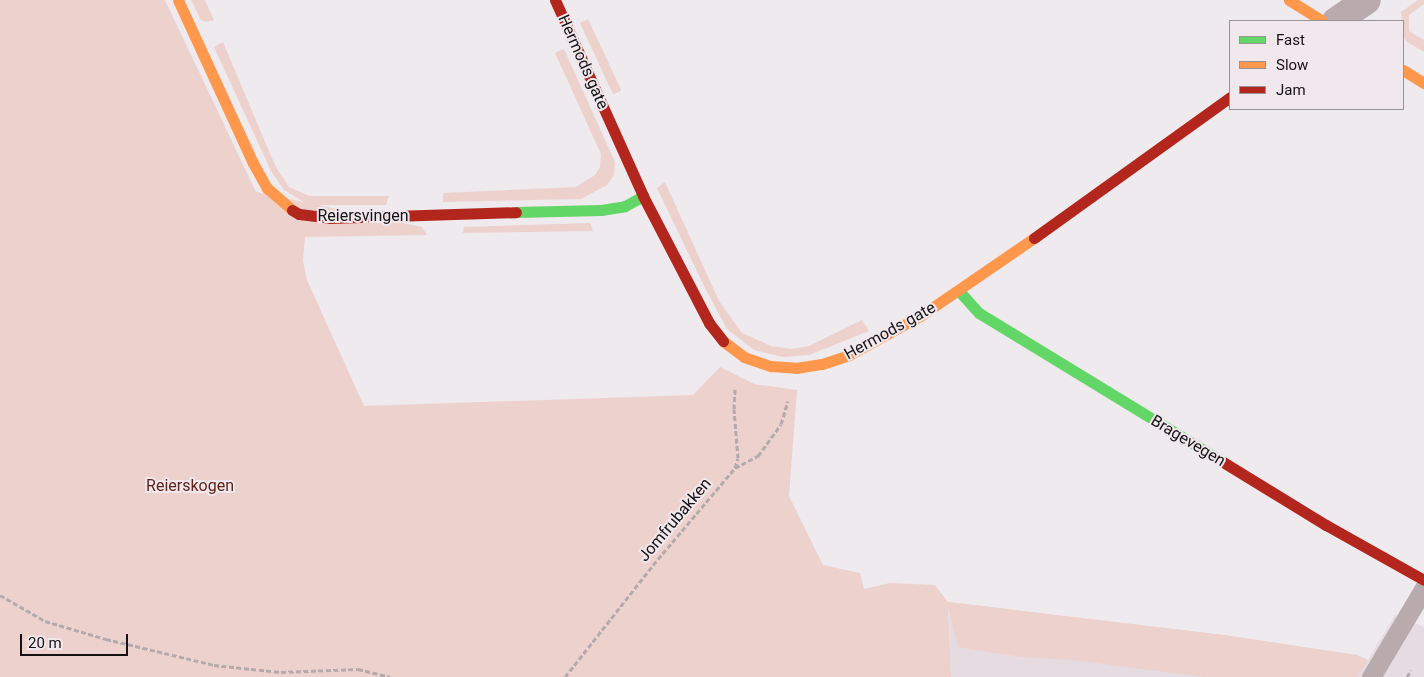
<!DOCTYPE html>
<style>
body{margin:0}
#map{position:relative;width:1424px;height:677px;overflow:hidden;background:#efeaed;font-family:Roboto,sans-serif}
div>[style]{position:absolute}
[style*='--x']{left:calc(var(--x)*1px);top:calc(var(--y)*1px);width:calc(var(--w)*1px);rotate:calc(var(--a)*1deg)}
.built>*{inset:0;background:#e5dbe1}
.green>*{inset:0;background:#edd1cd;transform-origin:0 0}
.path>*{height:3px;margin-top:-1.5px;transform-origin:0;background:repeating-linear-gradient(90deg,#b4aaac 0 5px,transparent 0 7.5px)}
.lane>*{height:19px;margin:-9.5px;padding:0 9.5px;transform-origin:9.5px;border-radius:9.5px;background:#b8aaad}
.street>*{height:28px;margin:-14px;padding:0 14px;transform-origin:14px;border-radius:14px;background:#b8aaad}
.fast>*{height:11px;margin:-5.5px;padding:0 5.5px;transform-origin:5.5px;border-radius:5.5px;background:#63d668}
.slow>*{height:11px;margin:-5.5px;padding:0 5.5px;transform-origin:5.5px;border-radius:5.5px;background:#ff974d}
.jam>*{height:11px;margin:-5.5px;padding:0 5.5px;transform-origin:5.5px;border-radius:5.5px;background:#b3261e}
span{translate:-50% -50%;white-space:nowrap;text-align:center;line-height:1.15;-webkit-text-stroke:4px #f1e8ed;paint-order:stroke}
.street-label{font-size:16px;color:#141213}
.park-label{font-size:16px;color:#612317}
.legend{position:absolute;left:1229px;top:20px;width:175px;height:90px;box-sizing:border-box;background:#f1e8ed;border:1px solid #999296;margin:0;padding:6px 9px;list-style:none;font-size:15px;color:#141213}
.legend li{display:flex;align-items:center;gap:10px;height:25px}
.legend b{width:25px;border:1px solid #999296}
.scale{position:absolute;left:20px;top:634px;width:108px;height:22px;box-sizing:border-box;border:2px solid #141213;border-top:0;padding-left:6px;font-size:15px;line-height:18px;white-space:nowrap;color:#141213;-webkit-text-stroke:4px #f1e8ed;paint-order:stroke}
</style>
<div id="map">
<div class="built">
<i style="clip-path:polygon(948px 602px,1224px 635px,1357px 655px,1368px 660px,1395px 615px,1424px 627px,1424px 677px,951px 677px)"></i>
</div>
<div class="green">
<i style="clip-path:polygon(0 0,165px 0,256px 192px,422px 227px,427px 235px,305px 237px,303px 261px,307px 280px,364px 406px,693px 395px,720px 367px,754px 384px,797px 390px,789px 496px,823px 565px,860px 573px,864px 589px,890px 583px,935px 585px,948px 602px,1224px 635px,1357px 655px,1368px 660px,1357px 677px,1205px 677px,1073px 660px,1021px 657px,958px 647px,948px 606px,951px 677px,0 677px)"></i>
<i style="clip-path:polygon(191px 0,205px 0,214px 20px,206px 22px,201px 20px)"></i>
<i style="clip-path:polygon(1418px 0,1424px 0,1424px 4px,1409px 15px,1409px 31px,1424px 40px,1424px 52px,1406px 41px,1403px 35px,1401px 12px)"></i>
<i style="left:588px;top:19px;width:79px;height:9px;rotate:65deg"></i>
<i style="clip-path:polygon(223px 42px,268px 149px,277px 169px,289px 187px,310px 196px,389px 196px,386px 205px,309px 205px,284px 190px,271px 171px,214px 47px)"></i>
<i style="clip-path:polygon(564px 49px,615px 162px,614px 175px,607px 185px,581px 199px,443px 202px,443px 193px,576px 187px,595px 175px,600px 167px,601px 154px,555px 53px)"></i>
<i style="clip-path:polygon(665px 182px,719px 301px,742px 333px,771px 346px,791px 349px,809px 346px,862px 320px,869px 331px,809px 355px,783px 357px,754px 350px,727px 329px,704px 286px,657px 188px)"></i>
<i style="clip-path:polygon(590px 223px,593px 231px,463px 233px,464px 227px)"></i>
</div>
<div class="path">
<i style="--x:735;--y:468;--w:26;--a:-28"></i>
<i style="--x:758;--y:456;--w:39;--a:-54"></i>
<i style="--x:781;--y:424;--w:24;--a:-73"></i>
<i style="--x:0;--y:595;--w:52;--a:30"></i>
<i style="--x:45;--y:621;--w:64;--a:16.4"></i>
<i style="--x:106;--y:639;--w:111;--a:13.5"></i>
<i style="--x:214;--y:665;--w:67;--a:6"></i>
<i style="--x:281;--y:672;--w:77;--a:-2.2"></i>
<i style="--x:358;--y:669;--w:33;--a:14"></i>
<i style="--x:565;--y:677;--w:142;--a:-51.8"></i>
<i style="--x:653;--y:565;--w:127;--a:-49.8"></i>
<i style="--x:735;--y:468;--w:10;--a:-73"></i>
<i style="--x:738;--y:458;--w:49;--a:-94.7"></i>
<i style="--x:734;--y:409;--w:20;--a:-87"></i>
<i style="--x:1407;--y:677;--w:8;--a:-60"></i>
</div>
<div class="lane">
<i style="--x:1371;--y:677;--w:104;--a:-59.2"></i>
</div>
<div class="street">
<i style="--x:1336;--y:21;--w:37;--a:-34"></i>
</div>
<div class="fast">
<i style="--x:516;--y:212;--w:85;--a:-1.3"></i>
<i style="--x:601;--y:210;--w:24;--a:-9"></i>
<i style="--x:625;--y:206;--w:21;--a:-29"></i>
<i style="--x:959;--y:291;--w:30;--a:48"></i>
<i style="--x:979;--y:313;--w:286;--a:31.4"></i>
</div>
<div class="slow">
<i style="--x:178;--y:0;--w:179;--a:65.3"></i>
<i style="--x:253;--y:163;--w:29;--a:61"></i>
<i style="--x:267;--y:188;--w:33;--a:41"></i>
<i style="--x:1289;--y:0;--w:40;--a:32"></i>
<i style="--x:1403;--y:70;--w:25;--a:32"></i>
<i style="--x:723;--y:341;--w:26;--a:37"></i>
<i style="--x:744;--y:357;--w:28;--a:19"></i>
<i style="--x:770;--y:366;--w:26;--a:4"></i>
<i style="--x:796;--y:368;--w:26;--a:-9"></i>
<i style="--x:822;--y:364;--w:28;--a:-18"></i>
<i style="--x:849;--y:355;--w:81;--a:-28.8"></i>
<i style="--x:920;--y:316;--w:138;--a:-34.4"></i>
</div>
<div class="jam">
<i style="--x:555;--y:0;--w:215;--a:65.8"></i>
<i style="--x:643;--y:196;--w:143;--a:62.5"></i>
<i style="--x:709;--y:323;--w:23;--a:52"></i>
<i style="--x:292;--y:210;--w:8;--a:30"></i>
<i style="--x:299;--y:214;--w:31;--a:7"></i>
<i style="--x:330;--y:218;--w:186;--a:-1.8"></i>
<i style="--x:1034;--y:238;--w:241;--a:-35.7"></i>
<i style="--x:1223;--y:462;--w:121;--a:31.5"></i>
<i style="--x:1326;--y:525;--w:112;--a:29.3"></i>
</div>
<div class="street-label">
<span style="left:583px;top:62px;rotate:66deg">Hermods gate</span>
<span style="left:363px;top:216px">Reiersvingen</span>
<span style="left:890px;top:331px;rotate:-29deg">Hermods gate</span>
<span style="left:1188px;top:441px;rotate:31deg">Bragevegen</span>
<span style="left:675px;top:520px;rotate:-50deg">Jomfrubakken</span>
</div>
<div class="park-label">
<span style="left:190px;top:486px">Reierskogen</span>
</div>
<ul class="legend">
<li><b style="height:6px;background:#63d668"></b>Fast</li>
<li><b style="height:6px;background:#ff974d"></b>Slow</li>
<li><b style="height:6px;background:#b3261e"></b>Jam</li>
</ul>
<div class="scale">20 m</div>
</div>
